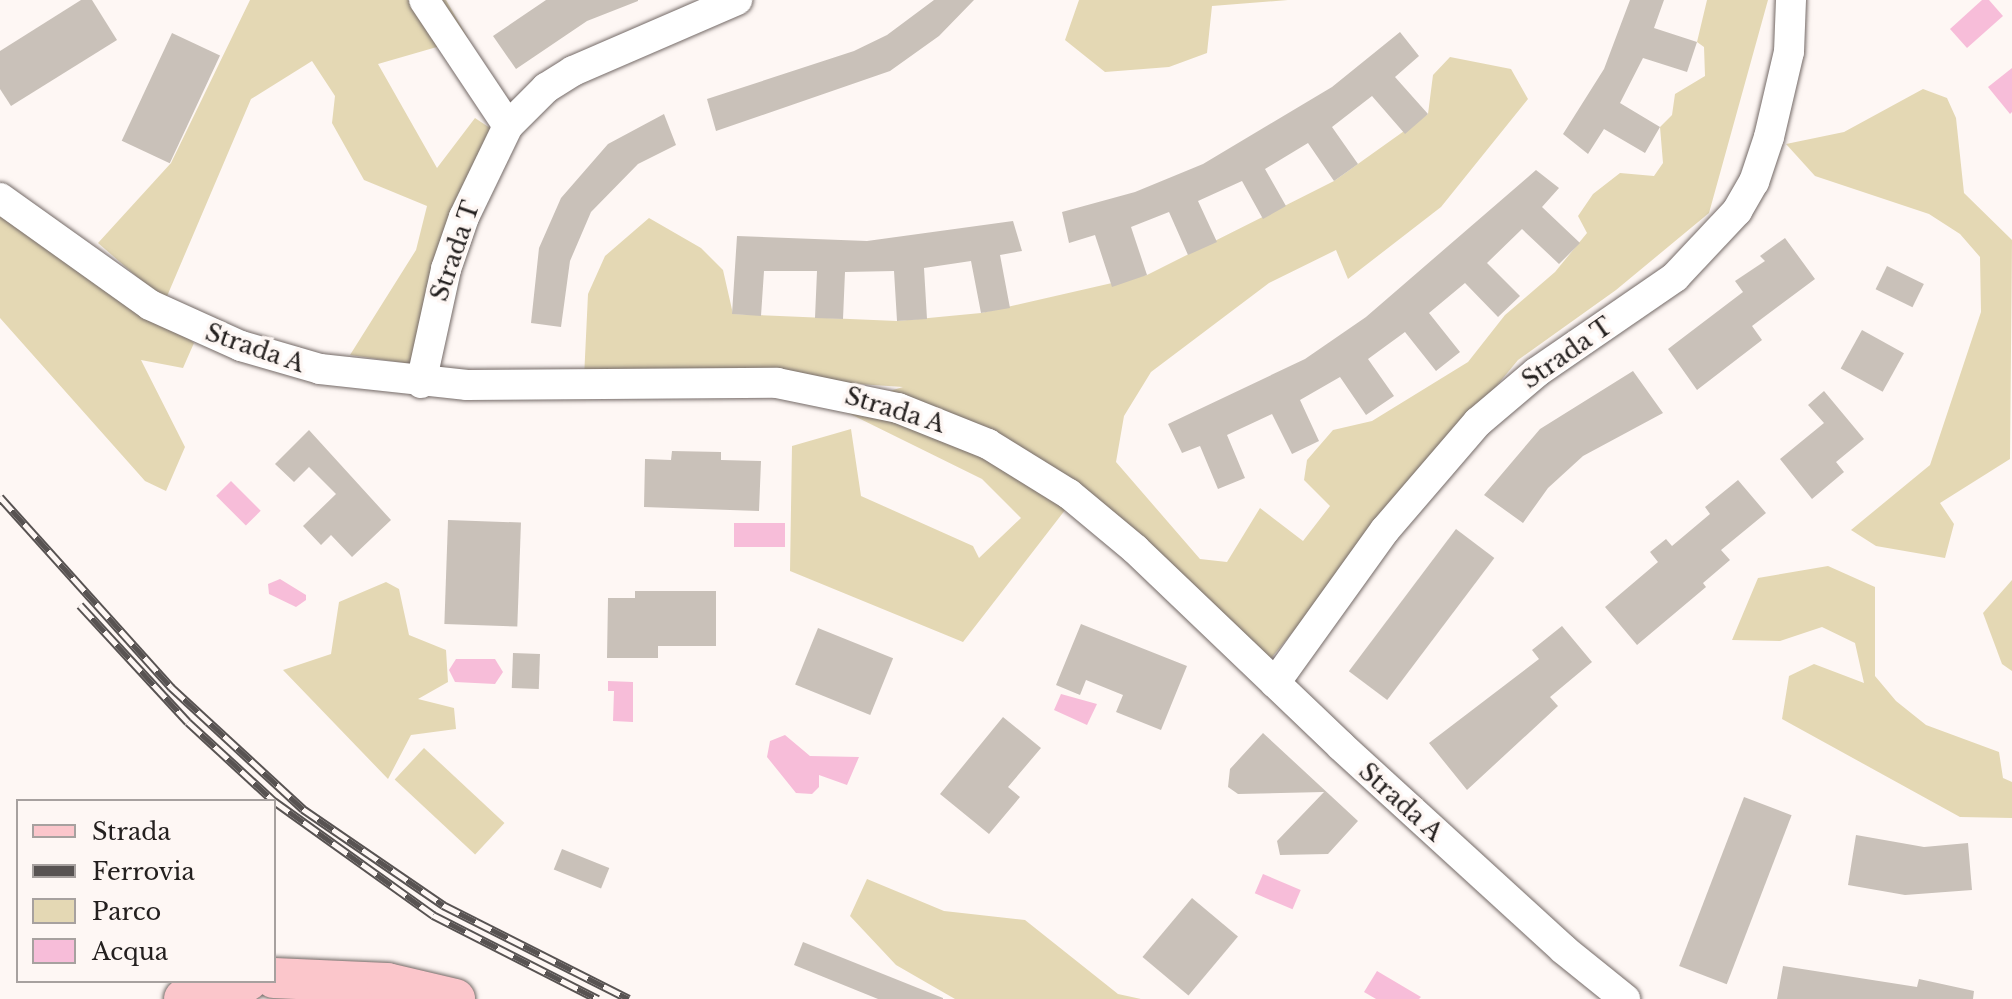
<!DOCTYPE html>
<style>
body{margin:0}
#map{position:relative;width:2012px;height:999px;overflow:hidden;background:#fef7f4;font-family:"Libre Baskerville",serif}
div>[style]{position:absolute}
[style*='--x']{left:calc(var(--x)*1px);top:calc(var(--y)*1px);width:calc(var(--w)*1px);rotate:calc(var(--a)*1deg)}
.green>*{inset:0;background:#e4d8b4;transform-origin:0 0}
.water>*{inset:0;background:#f7bdd9;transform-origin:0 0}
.building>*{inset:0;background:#c9c1b9;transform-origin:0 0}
.roads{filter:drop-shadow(0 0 2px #746a67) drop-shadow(0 0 2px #746a67)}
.minor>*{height:30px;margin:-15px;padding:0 15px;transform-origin:15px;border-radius:15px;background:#fff}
.major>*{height:40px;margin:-20px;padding:0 20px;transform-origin:20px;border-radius:20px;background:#fbc6cb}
.rail>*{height:9px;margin-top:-4.5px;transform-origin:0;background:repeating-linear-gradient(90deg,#fef7f4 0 18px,#585352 0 36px);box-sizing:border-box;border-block:2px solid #585352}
span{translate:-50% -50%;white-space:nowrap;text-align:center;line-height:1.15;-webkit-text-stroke:7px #fef7f4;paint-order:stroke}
.street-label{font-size:24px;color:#24201f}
.legend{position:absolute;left:16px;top:799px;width:260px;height:184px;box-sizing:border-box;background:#fef7f4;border:2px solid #a7a19f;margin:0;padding:10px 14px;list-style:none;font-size:24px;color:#24201f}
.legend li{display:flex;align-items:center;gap:16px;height:40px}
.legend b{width:40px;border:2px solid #a7a19f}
</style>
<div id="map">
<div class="green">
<i style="clip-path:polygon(250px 0,446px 0,468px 38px,378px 64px,437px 168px,475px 118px,493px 130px,419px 365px,350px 355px,416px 250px,427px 206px,364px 180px,332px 123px,335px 96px,312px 61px,251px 99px,165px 301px,98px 243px,171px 163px)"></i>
<i style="clip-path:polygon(1079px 0,1288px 0,1212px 6px,1207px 53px,1169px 67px,1105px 72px,1065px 40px)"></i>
<i style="clip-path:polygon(1707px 0,1768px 0,1709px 213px,1616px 290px,1518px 360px,1268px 662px,1079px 492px,963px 642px,790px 571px,792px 446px,851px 429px,861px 496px,973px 546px,979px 558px,1021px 518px,982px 479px,836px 407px,903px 387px,664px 371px,584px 378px,588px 294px,605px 256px,649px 218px,701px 248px,723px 270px,733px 314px,897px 321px,981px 313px,1147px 275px,1334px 181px,1428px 114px,1433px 75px,1450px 57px,1511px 69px,1528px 99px,1441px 207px,1348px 279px,1336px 250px,1269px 283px,1151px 372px,1124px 416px,1116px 462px,1200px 559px,1227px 562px,1260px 508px,1303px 541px,1330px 506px,1304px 480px,1307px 460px,1333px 430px,1372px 421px,1468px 362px,1505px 315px,1555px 272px,1587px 233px,1578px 216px,1593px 194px,1620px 173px,1654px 176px,1663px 163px,1660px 127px,1672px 115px,1675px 94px,1705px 76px,1704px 47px,1697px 42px)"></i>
<i style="clip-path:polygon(1923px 89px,1947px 98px,1956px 118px,1964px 193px,2012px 240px,2010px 459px,1940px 503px,1954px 524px,1945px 558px,1876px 546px,1851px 530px,1930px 465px,1981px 312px,1980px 257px,1960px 234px,1929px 214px,1815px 176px,1786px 144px,1844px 132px)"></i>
<i style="clip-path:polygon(0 198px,194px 343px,183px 368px,141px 360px,185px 447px,166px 491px,145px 481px,0 318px)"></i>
<i style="clip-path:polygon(1828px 566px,1875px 587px,1875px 676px,1896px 701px,1926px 725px,1999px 752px,2003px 778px,2012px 782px,2012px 818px,1960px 817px,1782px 719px,1789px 676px,1814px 664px,1864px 683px,1855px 643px,1822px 627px,1780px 641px,1732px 640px,1758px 578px)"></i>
<i style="clip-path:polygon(2012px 580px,2012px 671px,2002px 664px,1983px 613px)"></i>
<i style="clip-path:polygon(386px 582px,399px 589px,409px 635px,446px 650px,448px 682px,418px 699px,454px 708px,456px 729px,411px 735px,388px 779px,283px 670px,331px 654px,339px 602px)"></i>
<i style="left:424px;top:748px;width:110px;height:43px;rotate:43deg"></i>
<i style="clip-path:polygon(867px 879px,944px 911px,1025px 920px,1118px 994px,1141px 999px,955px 999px,896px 965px,850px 916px)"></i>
</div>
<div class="water">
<i style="clip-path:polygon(1982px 0,1989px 0,2003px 16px,1967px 48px,1950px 29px)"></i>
<i style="clip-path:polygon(2012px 68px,2012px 112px,2010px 114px,1988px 87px)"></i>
<i style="left:231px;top:481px;width:42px;height:21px;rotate:45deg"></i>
<i style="left:734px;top:523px;width:51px;height:24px"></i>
<i style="clip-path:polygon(280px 579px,306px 595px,306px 600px,296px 607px,269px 594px,268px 584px)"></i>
<i style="clip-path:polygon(456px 659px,495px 659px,503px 672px,495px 684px,455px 682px,449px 670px)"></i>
<i style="clip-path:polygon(608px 681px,633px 682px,633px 722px,613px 721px,614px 691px,608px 691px)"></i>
<i style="clip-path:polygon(1061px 694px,1097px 704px,1087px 725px,1054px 710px)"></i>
<i style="clip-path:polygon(785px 735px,810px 756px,859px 757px,847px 785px,819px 775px,819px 787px,812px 794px,796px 793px,767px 757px,770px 741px)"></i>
<i style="left:1263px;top:874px;width:41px;height:21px;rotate:23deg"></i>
<i style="clip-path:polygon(1377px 971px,1421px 997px,1419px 999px,1376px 999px,1364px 992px)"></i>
</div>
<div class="building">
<i style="clip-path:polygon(81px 0,92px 0,117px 40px,11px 106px,0 89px,0 51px)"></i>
<i style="clip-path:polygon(546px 0,638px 0,638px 1px,587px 21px,516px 69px,493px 36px)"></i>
<i style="clip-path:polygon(934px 0,974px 0,939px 36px,890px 71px,716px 131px,707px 99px,854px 51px,887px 35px)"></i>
<i style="clip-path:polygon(1630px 0,1664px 0,1654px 28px,1697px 42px,1687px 72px,1643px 58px,1620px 103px,1660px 127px,1645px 153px,1604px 129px,1588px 154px,1563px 134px,1604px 69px)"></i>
<i style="clip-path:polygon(1400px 32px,1419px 56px,1395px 77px,1428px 114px,1405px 134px,1372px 96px,1332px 127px,1358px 164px,1334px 181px,1308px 143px,1265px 169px,1286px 206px,1263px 219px,1242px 181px,1198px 201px,1217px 242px,1188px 255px,1169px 212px,1131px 227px,1147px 275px,1112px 287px,1095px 235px,1069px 243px,1062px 212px,1135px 192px,1203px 164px,1332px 87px)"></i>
<i style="left:172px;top:33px;width:53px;height:119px;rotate:25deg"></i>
<i style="clip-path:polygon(664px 114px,676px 145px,638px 164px,591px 212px,570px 261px,561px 327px,531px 323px,539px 248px,561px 198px,608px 144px)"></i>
<i style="clip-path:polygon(1536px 170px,1559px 188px,1542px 207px,1580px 243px,1559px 264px,1522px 229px,1487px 263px,1520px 296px,1498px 317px,1465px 283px,1429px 313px,1460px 352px,1436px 371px,1405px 332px,1368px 359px,1394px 396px,1366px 415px,1340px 377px,1300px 400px,1319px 441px,1292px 454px,1272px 414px,1227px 435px,1245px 478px,1218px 489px,1200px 446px,1182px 453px,1168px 424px,1305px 359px,1366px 317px)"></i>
<i style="clip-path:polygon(1013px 221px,1022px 251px,1000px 255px,1010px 308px,981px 313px,971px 261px,924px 268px,927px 319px,897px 321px,894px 271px,845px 272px,843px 319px,815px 318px,817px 271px,764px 271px,761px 316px,732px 314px,737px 236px,867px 241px)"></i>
<i style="clip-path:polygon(1785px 238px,1815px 279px,1752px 326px,1762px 340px,1697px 390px,1668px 349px,1743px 292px,1735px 281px,1765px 261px,1760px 256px)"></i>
<i style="left:1887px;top:266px;width:41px;height:26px;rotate:26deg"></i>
<i style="left:1862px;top:330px;width:48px;height:44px;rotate:29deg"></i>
<i style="clip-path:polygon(1633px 371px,1663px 413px,1583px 456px,1548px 488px,1523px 523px,1484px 495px,1540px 429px)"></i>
<i style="clip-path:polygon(1824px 391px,1864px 439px,1836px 462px,1844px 472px,1812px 499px,1780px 459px,1824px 423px,1808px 405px)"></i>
<i style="clip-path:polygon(309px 430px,391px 520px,352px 557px,331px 535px,321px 545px,303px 526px,336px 494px,309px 467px,294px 482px,275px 464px)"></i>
<i style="clip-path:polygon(672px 451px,721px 452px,721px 460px,761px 461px,759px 511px,644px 507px,645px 459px,671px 460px)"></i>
<i style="clip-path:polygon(1738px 480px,1766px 513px,1721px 550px,1730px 560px,1703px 583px,1706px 587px,1637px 645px,1605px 607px,1658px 562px,1650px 552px,1666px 539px,1672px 546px,1710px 514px,1705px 507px)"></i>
<i style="left:448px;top:520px;width:73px;height:104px;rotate:2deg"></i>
<i style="left:1456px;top:529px;width:48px;height:178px;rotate:37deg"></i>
<i style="clip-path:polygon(635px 591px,716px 591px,716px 646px,658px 646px,658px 658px,607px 658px,608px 598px,635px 598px)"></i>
<i style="clip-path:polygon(1081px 624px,1187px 666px,1161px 730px,1116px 712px,1123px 695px,1086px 680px,1080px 695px,1056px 685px)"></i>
<i style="clip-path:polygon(1562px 626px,1592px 662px,1550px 697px,1558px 706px,1467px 790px,1429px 743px,1539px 659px,1532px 650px)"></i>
<i style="left:818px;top:628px;width:81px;height:61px;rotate:22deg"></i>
<i style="left:513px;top:653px;width:27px;height:35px;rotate:2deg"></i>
<i style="clip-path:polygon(1003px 717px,1041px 748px,1008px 787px,1020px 797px,989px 834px,940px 794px)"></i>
<i style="clip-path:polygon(1263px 733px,1358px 821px,1328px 854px,1280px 855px,1277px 841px,1324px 792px,1238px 794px,1228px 787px,1230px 769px)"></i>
<i style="left:1744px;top:797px;width:51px;height:181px;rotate:21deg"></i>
<i style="clip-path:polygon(1856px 835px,1924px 847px,1968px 843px,1972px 890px,1905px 895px,1848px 885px)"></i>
<i style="left:562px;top:849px;width:51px;height:22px;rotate:22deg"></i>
<i style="left:1192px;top:898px;width:60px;height:77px;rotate:40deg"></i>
<i style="clip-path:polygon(803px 942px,943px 998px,943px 999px,878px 999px,794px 965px)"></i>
<i style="clip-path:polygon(1783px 966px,1917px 987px,1919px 979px,1974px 991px,1973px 999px,1777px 999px)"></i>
</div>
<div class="roads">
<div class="minor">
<i style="--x:424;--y:0;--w:151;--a:56.3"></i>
<i style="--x:0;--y:198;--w:184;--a:35.5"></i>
<i style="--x:150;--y:305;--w:100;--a:24.3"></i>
<i style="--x:241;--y:346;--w:82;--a:16.2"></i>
<i style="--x:320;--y:369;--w:148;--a:6.2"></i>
<i style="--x:467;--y:385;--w:310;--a:-0.4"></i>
<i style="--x:777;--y:383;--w:124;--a:11.7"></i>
<i style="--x:898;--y:408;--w:97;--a:21.8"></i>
<i style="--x:988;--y:444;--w:95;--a:31.7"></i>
<i style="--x:1069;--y:494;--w:86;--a:39.8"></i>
<i style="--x:1135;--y:549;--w:285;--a:43.7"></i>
<i style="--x:1341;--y:746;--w:301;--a:42.4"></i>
<i style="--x:1563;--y:949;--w:80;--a:38.9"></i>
<i style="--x:421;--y:383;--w:117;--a:-77.6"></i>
<i style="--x:446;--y:269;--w:55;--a:-70.9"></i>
<i style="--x:464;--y:217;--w:101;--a:-64.2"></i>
<i style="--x:508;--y:126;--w:54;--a:-45"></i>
<i style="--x:546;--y:88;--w:32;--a:-32"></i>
<i style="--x:573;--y:71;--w:179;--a:-23.4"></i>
<i style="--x:1275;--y:683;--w:188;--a:-54.3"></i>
<i style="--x:1385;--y:530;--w:143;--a:-49.3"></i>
<i style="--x:1478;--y:422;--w:77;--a:-40.3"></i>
<i style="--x:1537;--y:372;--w:168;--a:-34.5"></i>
<i style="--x:1675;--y:277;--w:91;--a:-46.8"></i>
<i style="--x:1737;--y:211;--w:34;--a:-60"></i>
<i style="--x:1754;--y:182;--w:47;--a:-71.6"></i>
<i style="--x:1769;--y:137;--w:87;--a:-76.8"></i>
<i style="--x:1789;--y:52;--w:52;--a:-87.8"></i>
</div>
<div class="major">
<i style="--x:274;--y:978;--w:113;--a:2.5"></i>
<i style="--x:387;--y:983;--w:70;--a:13.2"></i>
<i style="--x:184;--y:999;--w:66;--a:-15.9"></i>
</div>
</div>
<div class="rail">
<i style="--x:0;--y:497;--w:256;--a:48"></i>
<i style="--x:171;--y:687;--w:180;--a:42.7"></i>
<i style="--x:303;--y:809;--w:170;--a:34.4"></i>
<i style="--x:443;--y:905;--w:208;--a:26.8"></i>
<i style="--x:80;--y:605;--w:159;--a:47.3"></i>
<i style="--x:188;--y:722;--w:117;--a:42.6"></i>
<i style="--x:274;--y:801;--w:196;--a:35.6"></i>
<i style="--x:433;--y:915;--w:185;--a:27"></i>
</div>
<div class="street-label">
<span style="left:455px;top:251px;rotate:-71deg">Strada T</span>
<span style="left:255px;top:348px;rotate:19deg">Strada A</span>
<span style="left:1567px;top:353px;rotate:-35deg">Strada T</span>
<span style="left:895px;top:410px;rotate:17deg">Strada A</span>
<span style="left:1401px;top:802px;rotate:42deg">Strada A</span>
</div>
<ul class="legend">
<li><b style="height:10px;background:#fbc6cb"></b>Strada</li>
<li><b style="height:10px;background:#585352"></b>Ferrovia</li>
<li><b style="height:22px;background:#e4d8b4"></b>Parco</li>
<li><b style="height:22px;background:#f7bdd9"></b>Acqua</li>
</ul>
</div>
